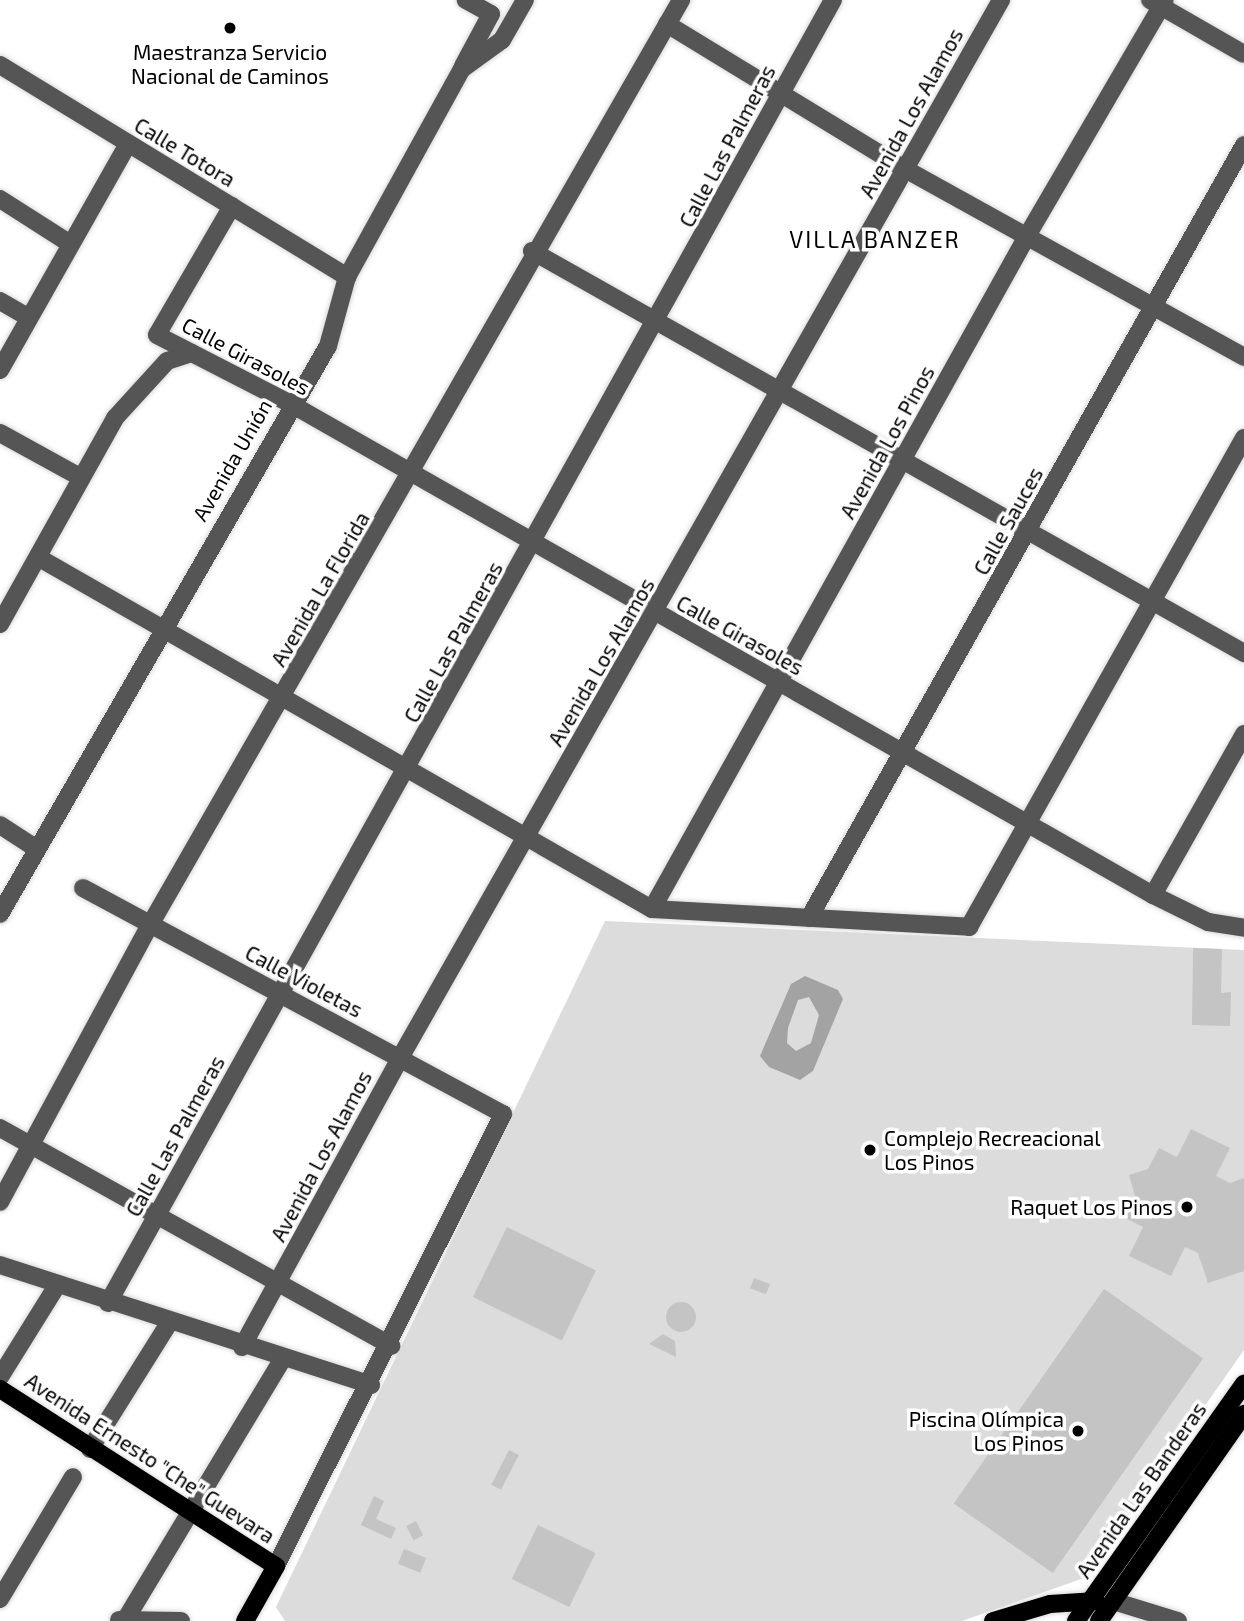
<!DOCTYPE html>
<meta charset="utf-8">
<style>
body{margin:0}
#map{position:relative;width:1244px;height:1621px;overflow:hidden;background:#fff;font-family:"Exo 2",sans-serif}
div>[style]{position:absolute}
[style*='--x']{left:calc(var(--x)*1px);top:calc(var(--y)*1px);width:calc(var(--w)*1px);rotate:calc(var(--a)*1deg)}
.green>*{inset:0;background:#dcdcdc}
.water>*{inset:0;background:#a3a3a3}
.building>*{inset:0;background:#c4c4c4;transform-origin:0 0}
.round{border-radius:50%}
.roads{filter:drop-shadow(0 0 2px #dbdbdb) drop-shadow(0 0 2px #dbdbdb)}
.minor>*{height:18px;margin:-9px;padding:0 9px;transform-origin:9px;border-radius:9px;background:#555}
.major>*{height:18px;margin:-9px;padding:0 9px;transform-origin:9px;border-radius:9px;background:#000}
.dots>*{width:19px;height:19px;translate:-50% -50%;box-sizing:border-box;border:4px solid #fff;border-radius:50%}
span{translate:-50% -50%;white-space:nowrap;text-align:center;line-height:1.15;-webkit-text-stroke:7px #fff;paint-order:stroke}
.poi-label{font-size:21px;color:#000}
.left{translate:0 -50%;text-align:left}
.right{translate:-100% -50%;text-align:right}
.street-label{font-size:21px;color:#000}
.neighbourhood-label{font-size:23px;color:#000;letter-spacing:2px}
</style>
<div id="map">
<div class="green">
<i style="clip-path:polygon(605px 921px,1244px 950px,1244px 1350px,1084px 1578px,962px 1621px,285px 1621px,276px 1607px)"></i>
</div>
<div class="water">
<i style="clip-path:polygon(evenodd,805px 976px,838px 990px,843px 999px,813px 1071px,800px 1080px,769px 1067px,760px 1056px,791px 984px,805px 976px,809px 997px,819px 1015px,811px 1043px,796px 1051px,787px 1043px,788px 1028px,798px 1000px,809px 997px)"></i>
</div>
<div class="building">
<i style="clip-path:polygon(1193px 948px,1222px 949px,1221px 993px,1231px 992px,1230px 1026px,1192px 1025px)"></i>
<i style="clip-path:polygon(1191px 1129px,1230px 1148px,1216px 1176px,1230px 1183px,1244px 1178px,1244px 1271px,1208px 1283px,1198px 1253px,1185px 1247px,1171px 1276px,1129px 1256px,1143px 1227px,1125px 1218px,1135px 1196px,1129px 1175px,1148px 1169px,1159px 1148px,1177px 1157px)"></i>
<i style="left:507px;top:1227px;width:99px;height:78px;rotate:26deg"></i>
<i style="left:754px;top:1278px;width:17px;height:11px;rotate:21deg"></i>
<i style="left:1104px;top:1289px;width:121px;height:262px;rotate:35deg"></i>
<i class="round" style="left:666px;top:1302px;width:30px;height:30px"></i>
<i style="clip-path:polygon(663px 1334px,675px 1341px,676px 1357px,649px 1344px)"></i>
<i style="left:509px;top:1450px;width:11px;height:39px;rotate:27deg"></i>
<i style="clip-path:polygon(374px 1496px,384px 1501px,376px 1519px,396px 1528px,391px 1539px,361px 1525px)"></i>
<i style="left:416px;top:1521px;width:16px;height:11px;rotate:63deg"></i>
<i style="left:538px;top:1525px;width:64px;height:60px;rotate:26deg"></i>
<i style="left:404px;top:1549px;width:24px;height:16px;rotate:22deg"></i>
</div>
<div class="roads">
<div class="minor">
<i style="--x:1150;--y:0;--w:108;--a:29.9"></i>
<i style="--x:667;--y:24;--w:279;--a:31.4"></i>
<i style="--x:905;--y:169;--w:388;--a:29"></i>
<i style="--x:0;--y:65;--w:407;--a:31.4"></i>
<i style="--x:463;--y:66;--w:59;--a:-61.7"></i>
<i style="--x:491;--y:14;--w:29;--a:-151"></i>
<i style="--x:0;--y:199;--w:82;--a:32.5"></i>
<i style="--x:232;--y:206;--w:149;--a:120.2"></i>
<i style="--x:157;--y:335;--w:151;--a:27.2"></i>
<i style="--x:291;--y:404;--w:992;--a:29.67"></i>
<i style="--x:1153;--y:895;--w:61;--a:26.1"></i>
<i style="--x:1208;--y:922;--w:36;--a:9"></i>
<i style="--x:532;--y:251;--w:818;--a:29.45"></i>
<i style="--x:0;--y:301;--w:30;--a:30"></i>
<i style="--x:0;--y:370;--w:260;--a:-60.5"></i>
<i style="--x:0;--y:433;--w:91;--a:28.8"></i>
<i style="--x:41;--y:559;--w:704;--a:29.81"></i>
<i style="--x:652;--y:909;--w:318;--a:3.2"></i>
<i style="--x:969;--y:927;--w:561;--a:-60.65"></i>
<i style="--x:0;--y:624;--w:236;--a:-60.8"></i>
<i style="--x:115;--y:418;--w:77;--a:-47.6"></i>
<i style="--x:167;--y:361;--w:26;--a:-18"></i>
<i style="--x:0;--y:825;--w:44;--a:33"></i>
<i style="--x:83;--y:888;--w:477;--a:28.3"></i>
<i style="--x:503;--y:1114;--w:506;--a:116.67"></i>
<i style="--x:1153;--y:895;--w:185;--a:-60.5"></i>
<i style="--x:652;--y:909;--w:770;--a:-60.87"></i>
<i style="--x:1027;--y:236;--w:273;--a:-59.7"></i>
<i style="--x:0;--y:914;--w:656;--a:-60"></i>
<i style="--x:328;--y:346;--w:72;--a:-74.6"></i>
<i style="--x:347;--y:277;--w:238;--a:-61.1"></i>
<i style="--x:462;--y:69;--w:49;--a:-35.9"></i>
<i style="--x:502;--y:40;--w:46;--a:-60.1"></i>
<i style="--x:809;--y:918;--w:887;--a:-60.63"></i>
<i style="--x:0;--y:1128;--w:448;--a:29.1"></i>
<i style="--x:0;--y:1202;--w:315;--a:-61.6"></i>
<i style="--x:150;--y:925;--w:1067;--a:-60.14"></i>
<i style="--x:0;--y:1265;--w:390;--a:17.9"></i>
<i style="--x:108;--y:1303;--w:1491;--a:-60.91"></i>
<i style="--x:242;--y:1347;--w:329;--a:-61.3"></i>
<i style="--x:400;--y:1058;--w:1217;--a:-60.4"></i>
<i style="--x:0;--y:1377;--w:106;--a:-58.1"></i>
<i style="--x:90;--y:1449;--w:149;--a:-57.9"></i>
<i style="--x:0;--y:1599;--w:142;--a:-59.1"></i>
<i style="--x:1113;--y:1601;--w:68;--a:17.1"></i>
<i style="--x:127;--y:1617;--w:300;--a:-58.9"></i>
<i style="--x:119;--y:1620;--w:62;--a:0.9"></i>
</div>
<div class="major">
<i style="--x:0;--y:1389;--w:328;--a:32.7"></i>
<i style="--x:276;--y:1566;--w:63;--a:119.4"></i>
<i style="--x:993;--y:1621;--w:59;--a:-16.6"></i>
<i style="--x:1050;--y:1604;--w:46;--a:-3.7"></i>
<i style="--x:1076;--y:1621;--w:291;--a:-54.7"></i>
<i style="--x:1099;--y:1621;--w:253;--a:-55"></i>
</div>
</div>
<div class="dots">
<i style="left:230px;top:28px;background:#000"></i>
<i style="left:870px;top:1150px;background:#000"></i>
<i style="left:1187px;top:1207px;background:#000"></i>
<i style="left:1078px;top:1431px;background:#000"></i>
</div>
<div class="poi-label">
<span style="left:230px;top:64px">Maestranza Servicio<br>Nacional de Caminos</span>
<span class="left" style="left:884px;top:1150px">Complejo Recreacional<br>Los Pinos</span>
<span class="right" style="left:1173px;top:1207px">Raquet Los Pinos</span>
<span class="right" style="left:1064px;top:1431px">Piscina Olímpica<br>Los Pinos</span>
</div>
<div class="street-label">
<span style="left:911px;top:113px;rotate:-61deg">Avenida Los Alamos</span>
<span style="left:727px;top:146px;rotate:-62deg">Calle Las Palmeras</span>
<span style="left:185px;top:152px;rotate:31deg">Calle Totora</span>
<span style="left:246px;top:356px;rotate:28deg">Calle Girasoles</span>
<span style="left:887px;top:442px;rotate:-61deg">Avenida Los Pinos</span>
<span style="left:232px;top:460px;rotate:-60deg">Avenida Unión</span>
<span style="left:1008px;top:521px;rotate:-61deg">Calle Sauces</span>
<span style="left:320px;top:589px;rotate:-60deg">Avenida La Florida</span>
<span style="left:740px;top:635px;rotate:29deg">Calle Girasoles</span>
<span style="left:453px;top:642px;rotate:-61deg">Calle Las Palmeras</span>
<span style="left:601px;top:662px;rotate:-60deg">Avenida Los Alamos</span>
<span style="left:304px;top:981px;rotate:28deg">Calle Violetas</span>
<span style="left:175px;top:1136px;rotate:-61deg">Calle Las Palmeras</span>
<span style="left:321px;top:1156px;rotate:-62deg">Avenida Los Alamos</span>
<span style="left:150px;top:1458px;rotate:33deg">Avenida Ernesto "Che" Guevara</span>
<span style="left:1141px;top:1490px;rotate:-55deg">Avenida Las Banderas</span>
</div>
<div class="neighbourhood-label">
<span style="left:875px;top:239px">VILLA BANZER</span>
</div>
</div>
